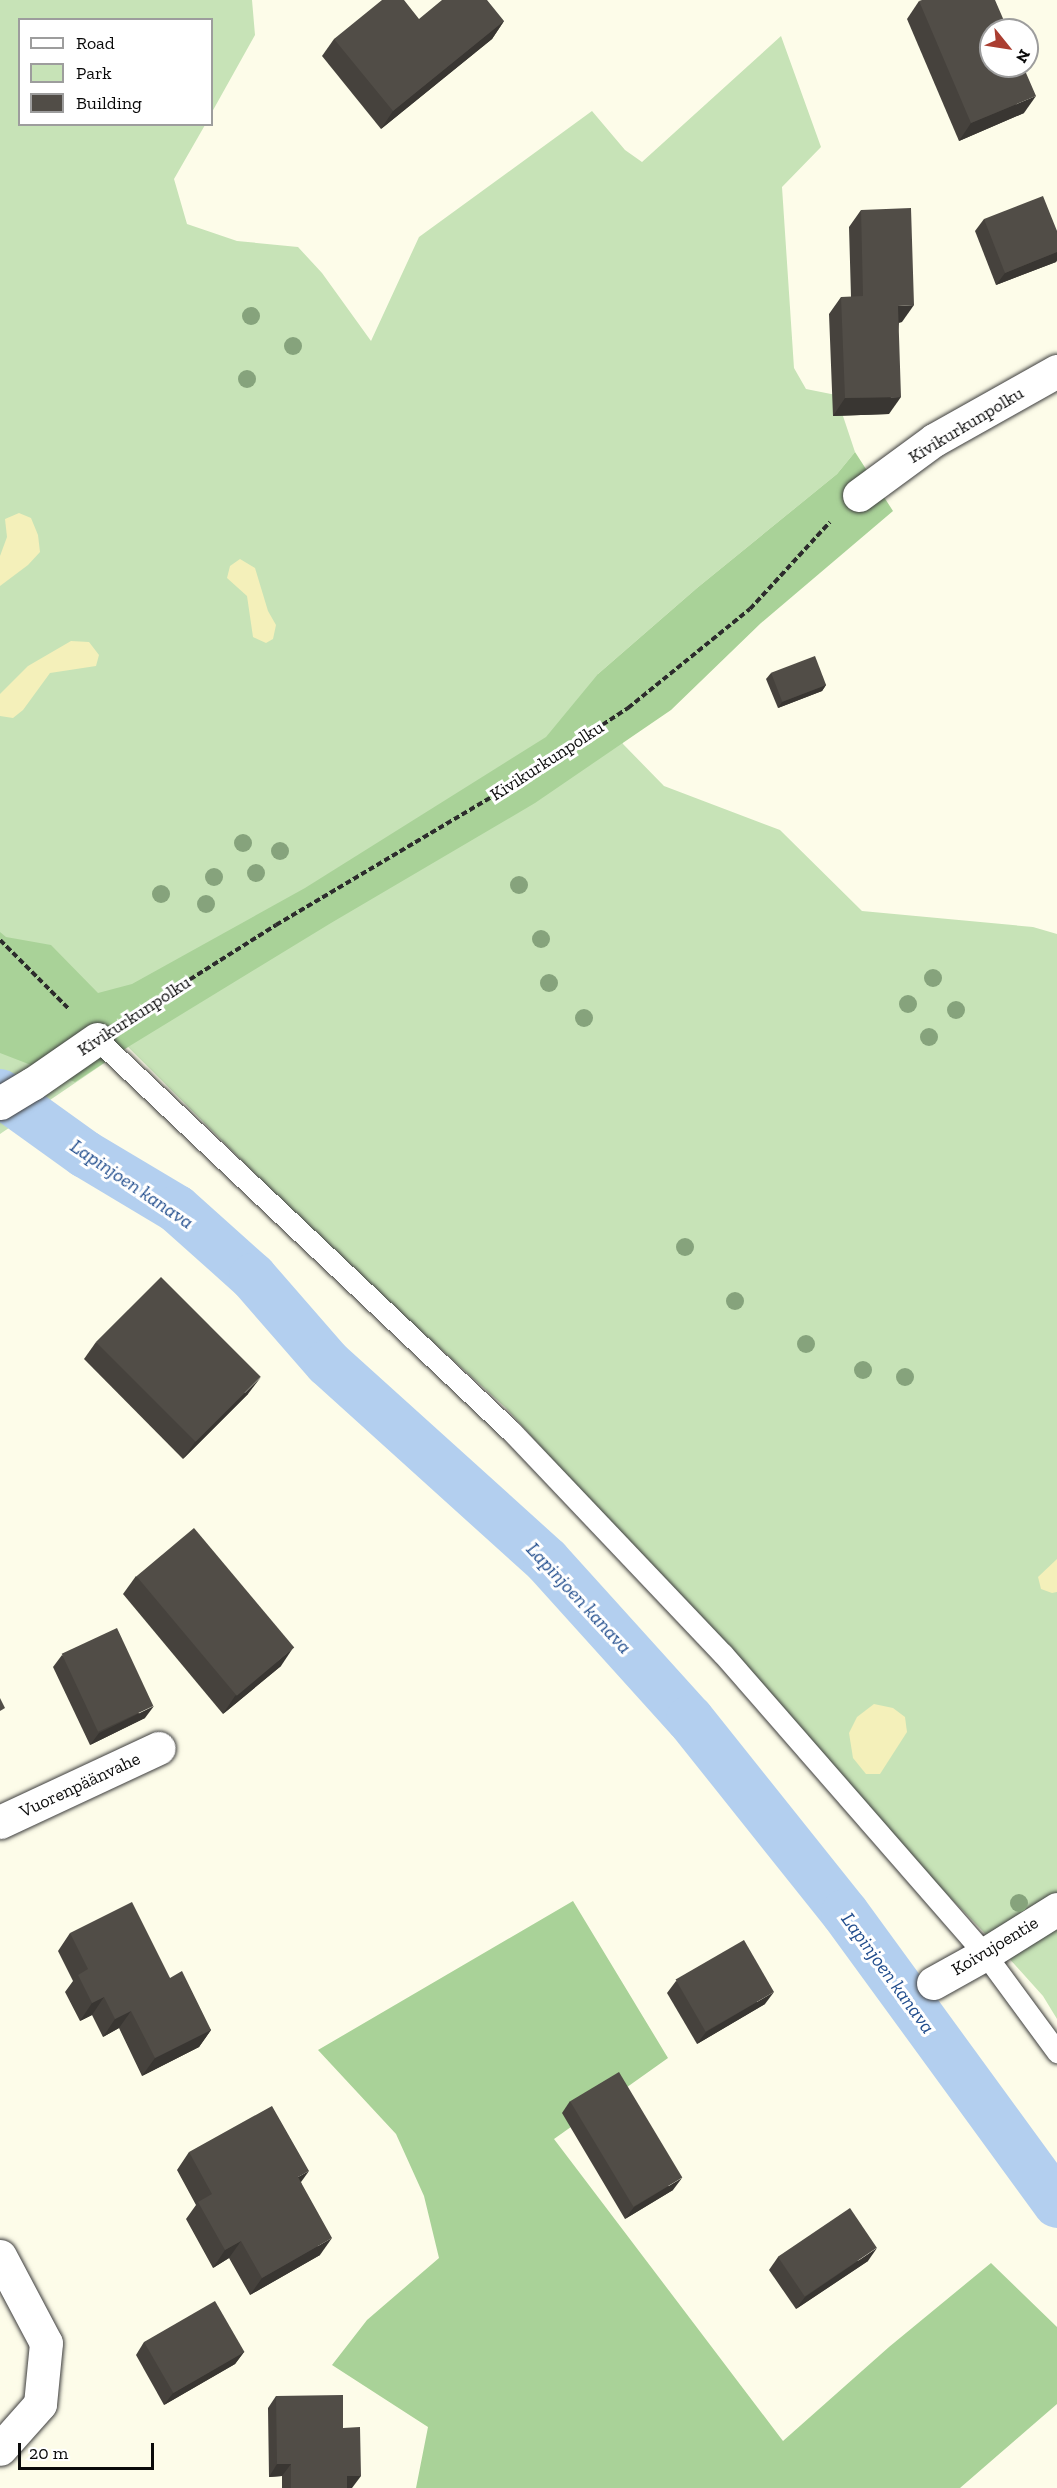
<!DOCTYPE html>
<meta charset="utf-8">
<style>
body{margin:0}
#map{position:relative;width:1057px;height:2488px;overflow:hidden;background:#fdfce9;font-family:"Zilla Slab",serif}
div>[style]{position:absolute}
[style*='--x']{left:calc(var(--x)*1px);top:calc(var(--y)*1px);width:calc(var(--w)*1px);rotate:calc(var(--a)*1deg)}
.green>*{inset:0;background:#c7e3b7}
.forest>*{inset:0;background:#a9d298}
.sand>*{inset:0;background:#f4f0ba}
.canal>*{height:48px;margin:-24px;padding:0 24px;transform-origin:24px;border-radius:24px;background:#b3cfef}
.path>*{height:4px;margin-top:-2px;transform-origin:0;background:repeating-linear-gradient(90deg,#2c2c2c 0 6px,transparent 0 9px)}
.roads{filter:drop-shadow(0 0 2px #3d3d3d) drop-shadow(0 0 2px #3d3d3d)}
.lane>*{height:21px;margin:-10.5px;padding:0 10.5px;transform-origin:10.5px;border-radius:10.5px;background:#fff}
.street>*{height:33px;margin:-16.5px;padding:0 16.5px;transform-origin:16.5px;border-radius:16.5px;background:#fff}
.trees>*{width:18px;height:18px;margin:-9px;border-radius:50%;background:#86a37c}
.wall>*{inset:0;background:#46423d}
.shaded-wall>*{inset:0;background:#393632}
.building>*{inset:0;background:#514d47;transform-origin:0 0}
span{translate:-50% -50%;white-space:nowrap;text-align:center;line-height:1.15;-webkit-text-stroke:6px #fff;paint-order:stroke}
.street-label{font-size:18px;color:#0a0a0a}
.water-label{font-size:20px;color:#214d8d;font-style:italic}
.legend{position:absolute;left:18px;top:18px;width:195px;height:108px;box-sizing:border-box;background:#fff;border:2px solid #9d9d9d;margin:0;padding:8px 10px;list-style:none;font-size:18px;color:#0a0a0a}
.legend li{display:flex;align-items:center;gap:12px;height:30px}
.legend b{width:30px;border:2px solid #9d9d9d}
.north{position:absolute;left:979px;top:18px;width:60px;height:60px;box-sizing:border-box;background:#fff;border:2px solid #9d9d9d;border-radius:50%;rotate:120deg;font-size:16px;font-weight:700;line-height:24px;text-align:center;color:#0a0a0a}
.north::after{content:'';display:block;margin:auto;width:21px;height:27px;background:#aa3e31;clip-path:polygon(50% 0,100% 100%,50% 72%,0 100%)}
.scale{position:absolute;left:18px;top:2443px;width:136px;height:27px;box-sizing:border-box;border:3px solid #0a0a0a;border-top:0;padding-left:8px;font-size:18px;line-height:21px;white-space:nowrap;color:#0a0a0a;-webkit-text-stroke:4px #fff;paint-order:stroke}
</style>
<div id="map">
<div class="green">
<i style="clip-path:polygon(0 0,252px 0,255px 35px,212px 112px,212px 20px,20px 20px,20px 124px,205px 125px,174px 179px,187px 224px,237px 241px,298px 247px,322px 273px,371px 341px,419px 237px,592px 111px,625px 150px,642px 162px,781px 36px,821px 147px,782px 187px,794px 368px,806px 389px,836px 395px,855px 452px,837px 474px,697px 588px,598px 674px,623px 744px,664px 786px,780px 830px,862px 911px,1033px 927px,1057px 934px,1057px 2019px,1043px 1996px,1006px 1955px,906px 1852px,506px 1408px,337px 1255px,128px 1047px,0 1134px)"></i>
</div>
<div class="forest">
<i style="clip-path:polygon(855px 452px,893px 511px,761px 623px,671px 710px,535px 803px,331px 923px,128px 1047px,75px 1082px,0 1053px,0 932px,6px 937px,51px 945px,98px 993px,132px 984px,305px 888px,546px 737px,598px 674px,697px 588px,837px 474px)"></i>
<i style="clip-path:polygon(573px 1901px,668px 2058px,554px 2139px,783px 2441px,889px 2347px,991px 2263px,1057px 2327px,1057px 2404px,960px 2488px,416px 2488px,428px 2427px,332px 2365px,367px 2320px,439px 2258px,424px 2196px,396px 2134px,318px 2050px)"></i>
</div>
<div class="sand">
<i style="clip-path:polygon(19px 513px,31px 518px,38px 535px,40px 552px,28px 565px,0 586px,0 556px,7px 537px,5px 519px)"></i>
<i style="clip-path:polygon(240px 559px,255px 568px,268px 611px,276px 625px,273px 639px,266px 643px,253px 637px,247px 596px,227px 578px,230px 566px)"></i>
<i style="clip-path:polygon(71px 641px,89px 642px,99px 655px,96px 666px,50px 673px,23px 710px,13px 718px,0 716px,0 694px,28px 666px)"></i>
<i style="clip-path:polygon(1057px 1559px,1057px 1592px,1052px 1593px,1041px 1589px,1038px 1577px)"></i>
<i style="clip-path:polygon(874px 1704px,893px 1708px,905px 1717px,907px 1732px,880px 1774px,866px 1774px,853px 1758px,849px 1733px,857px 1717px)"></i>
</div>
<div class="canal">
<i style="--x:0;--y:1093;--w:105;--a:35.7"></i>
<i style="--x:85;--y:1154;--w:107;--a:30.9"></i>
<i style="--x:177;--y:1209;--w:102;--a:41.8"></i>
<i style="--x:253;--y:1277;--w:114;--a:48.9"></i>
<i style="--x:328;--y:1363;--w:295;--a:42.1"></i>
<i style="--x:547;--y:1561;--w:213;--a:47.9"></i>
<i style="--x:690;--y:1719;--w:248;--a:51.4"></i>
<i style="--x:845;--y:1913;--w:360;--a:53.9"></i>
</div>
<div class="path">
<i style="--x:0;--y:940;--w:98;--a:45"></i>
<i style="--x:129;--y:1018;--w:174;--a:-32.3"></i>
<i style="--x:276;--y:925;--w:257;--a:-30.7"></i>
<i style="--x:497;--y:794;--w:157;--a:-33.3"></i>
<i style="--x:628;--y:708;--w:157;--a:-39.1"></i>
<i style="--x:750;--y:609;--w:118;--a:-47.4"></i>
</div>
<div class="roads">
<div class="lane">
<i style="--x:97;--y:1039;--w:572;--a:43.44"></i>
<i style="--x:512;--y:1432;--w:306;--a:46.5"></i>
<i style="--x:723;--y:1654;--w:398;--a:48.9"></i>
<i style="--x:985;--y:1954;--w:122;--a:53.7"></i>
</div>
<div class="street">
<i style="--x:859;--y:495;--w:93;--a:-36.3"></i>
<i style="--x:934;--y:440;--w:141;--a:-29.3"></i>
<i style="--x:0;--y:1103;--w:37;--a:-31"></i>
<i style="--x:32;--y:1084;--w:79;--a:-34.7"></i>
<i style="--x:0;--y:1822;--w:175;--a:-25"></i>
<i style="--x:933;--y:1983;--w:60;--a:-29.1"></i>
<i style="--x:985;--y:1954;--w:85;--a:-32"></i>
<i style="--x:0;--y:2256;--w:98;--a:62.1"></i>
<i style="--x:46;--y:2343;--w:61;--a:95.6"></i>
<i style="--x:40;--y:2404;--w:60;--a:131.6"></i>
</div>
</div>
<div class="trees">
<i style="left:251px;top:316px"></i>
<i style="left:293px;top:346px"></i>
<i style="left:247px;top:379px"></i>
<i style="left:243px;top:843px"></i>
<i style="left:280px;top:851px"></i>
<i style="left:256px;top:873px"></i>
<i style="left:214px;top:877px"></i>
<i style="left:519px;top:885px"></i>
<i style="left:161px;top:894px"></i>
<i style="left:206px;top:904px"></i>
<i style="left:541px;top:939px"></i>
<i style="left:933px;top:978px"></i>
<i style="left:549px;top:983px"></i>
<i style="left:908px;top:1004px"></i>
<i style="left:956px;top:1010px"></i>
<i style="left:584px;top:1018px"></i>
<i style="left:929px;top:1037px"></i>
<i style="left:685px;top:1247px"></i>
<i style="left:735px;top:1301px"></i>
<i style="left:806px;top:1344px"></i>
<i style="left:863px;top:1370px"></i>
<i style="left:905px;top:1377px"></i>
<i style="left:1019px;top:1903px"></i>
</div>
<div class="wall">
<i style="clip-path:polygon(919px 1px,1024px 113px,959px 141px,907px 19px)"></i>
<i style="clip-path:polygon(419px 19px,504px 21px,492px 39px,381px 129px,322px 56px,334px 39px)"></i>
<i style="clip-path:polygon(861px 210px,902px 322px,899px 323px,889px 414px,833px 416px,829px 314px,841px 297px,851px 297px,849px 227px)"></i>
<i style="clip-path:polygon(984px 219px,1057px 231px,1057px 260px,1056px 262px,996px 285px,975px 231px)"></i>
<i style="clip-path:polygon(771px 673px,826px 685px,822px 691px,778px 708px,766px 679px)"></i>
<i style="clip-path:polygon(96px 1342px,248px 1394px,183px 1459px,84px 1359px)"></i>
<i style="clip-path:polygon(136px 1576px,281px 1666px,223px 1714px,123px 1594px)"></i>
<i style="clip-path:polygon(62px 1655px,145px 1718px,90px 1745px,53px 1667px)"></i>
<i style="clip-path:polygon(70px 1933px,170px 1978px,211px 2030px,199px 2047px,142px 2076px,119px 2028px,103px 2037px,92px 2015px,80px 2021px,65px 1992px,73px 1981px,58px 1951px)"></i>
<i style="clip-path:polygon(676px 1981px,765px 2004px,697px 2044px,667px 1993px)"></i>
<i style="clip-path:polygon(570px 2101px,673px 2190px,625px 2219px,562px 2113px)"></i>
<i style="clip-path:polygon(189px 2152px,301px 2182px,320px 2255px,250px 2295px,229px 2258px,213px 2268px,186px 2219px,196px 2205px,177px 2170px)"></i>
<i style="clip-path:polygon(778px 2257px,868px 2261px,796px 2309px,769px 2270px)"></i>
<i style="clip-path:polygon(144px 2342px,244px 2352px,235px 2364px,164px 2405px,136px 2355px)"></i>
<i style="clip-path:polygon(276px 2396px,352px 2488px,282px 2488px,282px 2476px,269px 2477px,268px 2408px)"></i>
</div>
<div class="shaded-wall">
<i style="clip-path:polygon(504px 21px,492px 39px,381px 129px,393px 111px)"></i>
<i style="clip-path:polygon(1036px 96px,1024px 113px,959px 141px,971px 123px)"></i>
<i style="clip-path:polygon(1057px 252px,1057px 260px,1056px 262px,996px 285px,1005px 273px)"></i>
<i style="clip-path:polygon(914px 305px,902px 322px,886px 323px,898px 306px)"></i>
<i style="clip-path:polygon(901px 397px,889px 414px,833px 416px,845px 398px)"></i>
<i style="clip-path:polygon(826px 685px,822px 691px,778px 708px,782px 702px)"></i>
<i style="clip-path:polygon(261px 1377px,248px 1394px,183px 1459px,195px 1442px)"></i>
<i style="clip-path:polygon(293px 1648px,281px 1666px,223px 1714px,235px 1696px)"></i>
<i style="clip-path:polygon(154px 1706px,145px 1718px,90px 1745px,99px 1733px)"></i>
<i style="clip-path:polygon(774px 1992px,765px 2004px,697px 2044px,706px 2032px)"></i>
<i style="clip-path:polygon(104px 1997px,92px 2015px,80px 2021px,92px 2003px)"></i>
<i style="clip-path:polygon(131px 2011px,119px 2028px,103px 2037px,115px 2019px)"></i>
<i style="clip-path:polygon(211px 2030px,199px 2047px,142px 2076px,155px 2058px)"></i>
<i style="clip-path:polygon(309px 2171px,296px 2189px,298px 2177px)"></i>
<i style="clip-path:polygon(682px 2178px,673px 2190px,625px 2219px,634px 2207px)"></i>
<i style="clip-path:polygon(332px 2238px,320px 2255px,250px 2295px,262px 2278px)"></i>
<i style="clip-path:polygon(241px 2241px,229px 2258px,213px 2268px,225px 2250px)"></i>
<i style="clip-path:polygon(877px 2248px,868px 2261px,796px 2309px,805px 2297px)"></i>
<i style="clip-path:polygon(244px 2352px,235px 2364px,164px 2405px,173px 2393px)"></i>
<i style="clip-path:polygon(277px 2464px,291px 2464px,282px 2476px,269px 2477px)"></i>
<i style="clip-path:polygon(347px 2476px,361px 2476px,352px 2488px,338px 2488px)"></i>
</div>
<div class="building">
<i style="clip-path:polygon(382px 0,404px 0,419px 19px,442px 0,487px 0,504px 21px,393px 111px,334px 39px)"></i>
<i style="clip-path:polygon(922px 0,995px 0,1008px 30px,991px 30px,991px 66px,1023px 66px,1036px 96px,971px 123px,919px 1px)"></i>
<i style="clip-path:polygon(1043px 196px,1057px 231px,1057px 252px,1005px 273px,984px 219px)"></i>
<i style="clip-path:polygon(911px 208px,914px 305px,898px 306px,901px 397px,845px 398px,841px 297px,863px 296px,861px 210px)"></i>
<i style="left:815px;top:656px;width:31px;height:47px;rotate:69deg"></i>
<i style="left:161px;top:1277px;width:141px;height:92px;rotate:45deg"></i>
<i style="left:194px;top:1528px;width:156px;height:75px;rotate:50deg"></i>
<i style="left:117px;top:1628px;width:86px;height:61px;rotate:65deg"></i>
<i style="clip-path:polygon(0 1698px,5px 1708px,0 1711px)"></i>
<i style="clip-path:polygon(132px 1902px,170px 1978px,182px 1971px,211px 2030px,155px 2058px,131px 2011px,115px 2019px,104px 1997px,92px 2003px,78px 1975px,88px 1969px,70px 1933px)"></i>
<i style="left:744px;top:1940px;width:60px;height:79px;rotate:60deg"></i>
<i style="left:619px;top:2072px;width:123px;height:57px;rotate:59deg"></i>
<i style="clip-path:polygon(272px 2106px,309px 2171px,298px 2177px,332px 2238px,262px 2278px,241px 2241px,225px 2250px,198px 2202px,212px 2194px,189px 2152px)"></i>
<i style="left:850px;top:2208px;width:48px;height:87px;rotate:56deg"></i>
<i style="left:215px;top:2301px;width:59px;height:82px;rotate:60deg"></i>
<i style="clip-path:polygon(343px 2395px,343px 2428px,360px 2427px,361px 2476px,347px 2476px,347px 2488px,291px 2488px,291px 2464px,277px 2464px,276px 2396px)"></i>
</div>
<div class="street-label">
<span style="left:966px;top:425px;rotate:-31deg">Kivikurkunpolku</span>
<span style="left:547px;top:761px;rotate:-33deg">Kivikurkunpolku</span>
<span style="left:134px;top:1016px;rotate:-33deg">Kivikurkunpolku</span>
<span style="left:80px;top:1785px;rotate:-25deg">Vuorenpäänvahe</span>
<span style="left:995px;top:1946px;rotate:-31deg">Koivujoentie</span>
</div>
<div class="water-label">
<span style="left:132px;top:1184px;rotate:34deg">Lapinjoen kanava</span>
<span style="left:579px;top:1598px;rotate:47deg">Lapinjoen kanava</span>
<span style="left:888px;top:1973px;rotate:54deg">Lapinjoen kanava</span>
</div>
<ul class="legend">
<li><b style="height:8px;background:#fff"></b>Road</li>
<li><b style="height:16px;background:#c7e3b7"></b>Park</li>
<li><b style="height:16px;background:#514d47"></b>Building</li>
</ul>
<div class="north">N</div>
<div class="scale">20 m</div>
</div>
